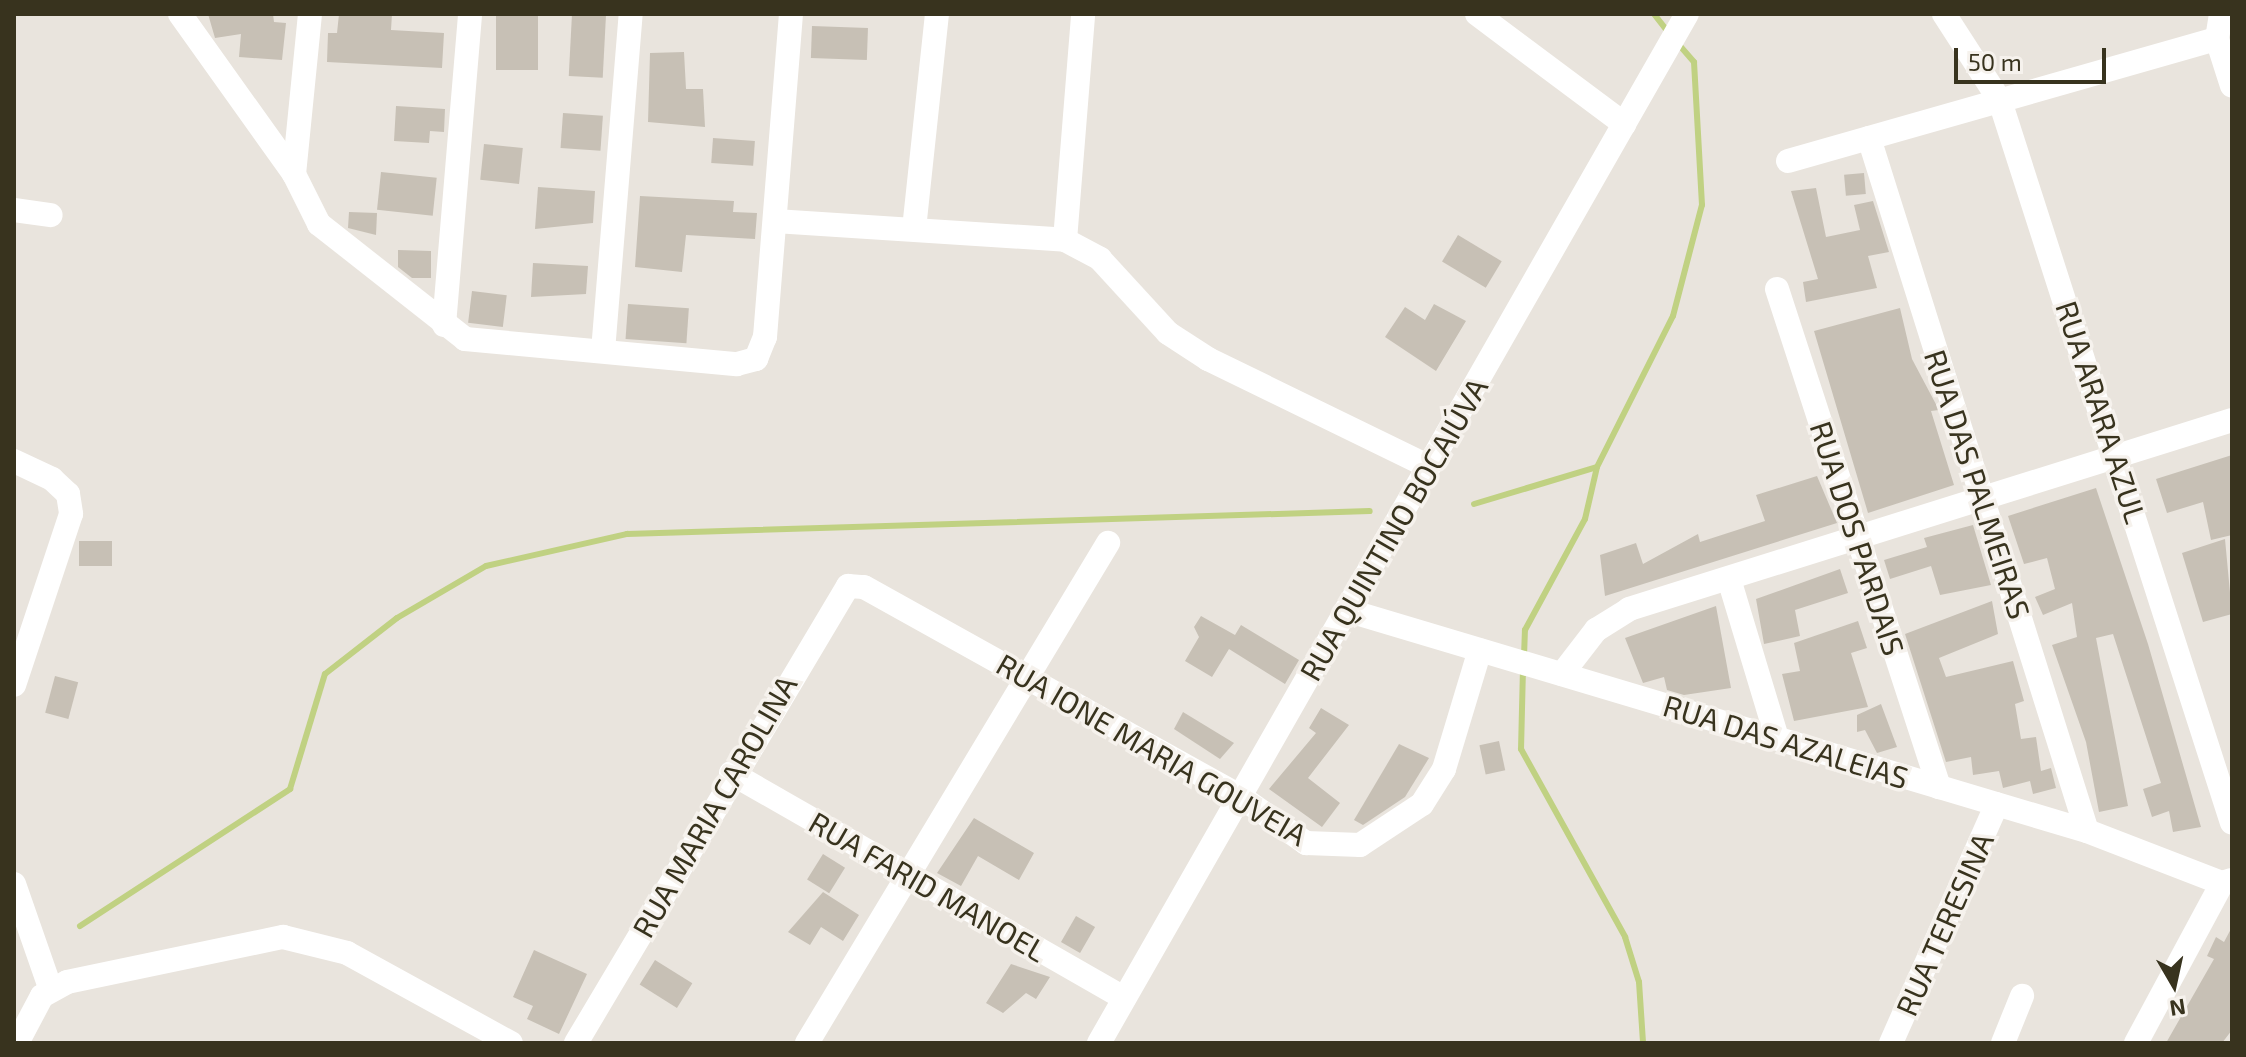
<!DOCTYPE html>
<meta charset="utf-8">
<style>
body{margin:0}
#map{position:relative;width:2246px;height:1057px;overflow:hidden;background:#e9e4dd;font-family:"Exo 2",sans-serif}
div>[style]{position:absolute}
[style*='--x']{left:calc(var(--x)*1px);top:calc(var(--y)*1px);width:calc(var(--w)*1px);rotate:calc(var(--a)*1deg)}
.stream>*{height:6px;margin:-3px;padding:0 3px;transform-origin:3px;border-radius:3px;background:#c0d182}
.building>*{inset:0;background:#c7c0b5;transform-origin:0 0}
.minor>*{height:24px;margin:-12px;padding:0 12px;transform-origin:12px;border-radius:12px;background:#fff}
span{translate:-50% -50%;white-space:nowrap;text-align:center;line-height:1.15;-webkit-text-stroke:7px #f6f2ed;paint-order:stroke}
.street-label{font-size:30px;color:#38331e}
.frame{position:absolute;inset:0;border:16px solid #38331e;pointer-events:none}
.north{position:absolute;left:2134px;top:945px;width:80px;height:80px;-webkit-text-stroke:6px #f6f2ed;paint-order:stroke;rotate:171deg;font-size:22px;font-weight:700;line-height:32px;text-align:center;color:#38331e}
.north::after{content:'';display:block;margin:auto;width:28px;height:36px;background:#38331e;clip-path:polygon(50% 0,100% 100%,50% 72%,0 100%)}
.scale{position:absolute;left:1954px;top:48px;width:152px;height:36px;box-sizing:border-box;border:4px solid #38331e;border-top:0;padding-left:10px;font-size:24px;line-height:28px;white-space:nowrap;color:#38331e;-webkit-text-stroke:6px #f6f2ed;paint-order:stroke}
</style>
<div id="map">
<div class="stream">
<i style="--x:1654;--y:14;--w:24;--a:52"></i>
<i style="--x:1474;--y:504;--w:128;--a:-16.7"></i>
<i style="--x:1524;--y:657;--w:27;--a:-88"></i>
<i style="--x:1525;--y:630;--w:126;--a:-61.6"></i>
<i style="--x:1585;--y:519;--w:53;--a:-77"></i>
<i style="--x:1597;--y:467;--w:169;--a:-63.3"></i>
<i style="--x:1673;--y:316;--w:115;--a:-75.4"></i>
<i style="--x:1702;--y:205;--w:143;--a:-93.2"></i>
<i style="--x:1694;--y:62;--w:28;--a:-131"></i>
<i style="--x:1523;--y:668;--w:81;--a:91.4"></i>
<i style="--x:1521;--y:749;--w:215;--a:61"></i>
<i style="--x:1625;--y:937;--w:47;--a:72.7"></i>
<i style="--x:1639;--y:982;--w:61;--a:86.2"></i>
<i style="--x:80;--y:926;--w:251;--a:-33.1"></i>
<i style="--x:290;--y:789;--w:120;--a:-73.1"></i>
<i style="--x:325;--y:674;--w:91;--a:-37.9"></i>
<i style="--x:397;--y:618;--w:103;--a:-30.3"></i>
<i style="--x:486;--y:566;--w:145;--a:-12.8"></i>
<i style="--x:627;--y:534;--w:743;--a:-1.77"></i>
</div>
<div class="building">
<i style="clip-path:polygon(208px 14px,273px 14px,274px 22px,286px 23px,282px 60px,239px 57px,241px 34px,215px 38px)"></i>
<i style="clip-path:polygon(339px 14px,392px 14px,391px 30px,444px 33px,442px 68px,327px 62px,328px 33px,337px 33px)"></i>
<i style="left:496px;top:14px;width:42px;height:56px"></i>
<i style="left:572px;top:14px;width:34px;height:62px;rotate:3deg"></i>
<i style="left:812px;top:26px;width:56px;height:32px;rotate:2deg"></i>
<i style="clip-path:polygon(684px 52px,686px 89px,703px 89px,705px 127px,648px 122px,650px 53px)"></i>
<i style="clip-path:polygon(396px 106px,445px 109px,444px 132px,430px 131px,429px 143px,394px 141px)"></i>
<i style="left:563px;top:113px;width:40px;height:35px;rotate:4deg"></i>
<i style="left:713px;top:138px;width:42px;height:25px;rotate:4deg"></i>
<i style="left:484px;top:144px;width:39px;height:36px;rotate:6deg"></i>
<i style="left:381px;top:172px;width:56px;height:38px;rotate:6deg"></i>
<i style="left:1864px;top:173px;width:21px;height:20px;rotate:85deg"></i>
<i style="clip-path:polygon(538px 187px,595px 191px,593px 223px,535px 229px)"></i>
<i style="clip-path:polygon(1816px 188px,1826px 237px,1860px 230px,1854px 205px,1873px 201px,1889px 252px,1868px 256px,1877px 288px,1806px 302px,1803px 282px,1818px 279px,1791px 191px)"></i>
<i style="clip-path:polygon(640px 196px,734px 201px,733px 212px,757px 213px,755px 239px,686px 235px,682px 272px,635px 267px)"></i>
<i style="clip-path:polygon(349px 212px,377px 213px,376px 235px,348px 228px)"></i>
<i style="left:1458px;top:235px;width:51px;height:31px;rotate:31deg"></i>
<i style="clip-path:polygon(398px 250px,431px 251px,431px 278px,412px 278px,398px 267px)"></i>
<i style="clip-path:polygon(533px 263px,588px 266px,586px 294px,531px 297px)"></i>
<i style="left:472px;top:291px;width:35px;height:32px;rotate:7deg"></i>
<i style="left:628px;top:304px;width:61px;height:35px;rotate:4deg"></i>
<i style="clip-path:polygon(1434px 304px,1466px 321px,1436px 371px,1385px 337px,1405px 307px,1425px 320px)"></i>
<i style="clip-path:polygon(1900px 308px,1912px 359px,1939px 410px,1931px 411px,1954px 485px,1868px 513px,1814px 331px)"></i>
<i style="clip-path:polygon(2232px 455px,2232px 535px,2211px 540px,2203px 502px,2167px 513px,2156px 479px)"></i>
<i style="clip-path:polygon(1817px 476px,1837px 523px,1605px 596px,1600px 555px,1636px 543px,1643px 564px,1698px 534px,1700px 542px,1765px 521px,1756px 495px)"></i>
<i style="clip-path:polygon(2096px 488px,2148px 644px,2201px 827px,2173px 832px,2169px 811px,2152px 817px,2143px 789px,2161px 783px,2113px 634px,2096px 638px,2128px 806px,2099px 812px,2086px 742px,2052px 645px,2077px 637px,2072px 603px,2043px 615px,2035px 597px,2055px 589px,2047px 558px,2024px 564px,2008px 516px)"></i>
<i style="clip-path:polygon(1973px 525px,1991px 585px,1940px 595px,1931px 566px,1890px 579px,1884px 560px,1927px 547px,1924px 538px)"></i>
<i style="clip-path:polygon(2225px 539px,2232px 614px,2203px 622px,2182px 553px)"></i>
<i style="left:79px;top:541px;width:33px;height:25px"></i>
<i style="clip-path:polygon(1840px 569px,1848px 593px,1795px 610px,1800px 636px,1764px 644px,1756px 599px)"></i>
<i style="clip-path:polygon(1992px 601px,1998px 634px,1939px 658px,1946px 677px,2013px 661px,2024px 701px,2015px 704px,2021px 739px,2036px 737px,2041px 771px,2051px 768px,2056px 788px,2033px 794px,2030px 781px,2003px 788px,1999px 771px,1973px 775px,1971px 757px,1946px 762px,1905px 634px)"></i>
<i style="clip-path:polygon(1716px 606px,1731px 688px,1684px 695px,1667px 690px,1664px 677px,1643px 683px,1625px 638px)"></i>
<i style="clip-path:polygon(1201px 616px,1235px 635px,1241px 625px,1299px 660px,1285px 684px,1229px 649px,1212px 677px,1185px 661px,1199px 637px,1194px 627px)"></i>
<i style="clip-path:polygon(1858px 621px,1867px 648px,1851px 653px,1868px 707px,1794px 721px,1782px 674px,1800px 671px,1794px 643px)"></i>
<i style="left:55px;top:676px;width:24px;height:38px;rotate:15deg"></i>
<i style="clip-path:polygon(1881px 704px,1897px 747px,1877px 753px,1865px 730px,1857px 732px,1857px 715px)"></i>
<i style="clip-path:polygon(1321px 708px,1349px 725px,1308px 778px,1340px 803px,1322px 827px,1269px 789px,1316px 733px,1309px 728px)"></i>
<i style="clip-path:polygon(1183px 712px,1234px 743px,1220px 759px,1174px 729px)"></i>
<i style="left:1499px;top:741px;width:30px;height:20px;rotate:78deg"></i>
<i style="clip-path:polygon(1399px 744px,1429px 758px,1405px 797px,1363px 825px,1354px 820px)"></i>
<i style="clip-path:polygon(974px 818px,1034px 853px,1019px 880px,978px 856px,961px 886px,937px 873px)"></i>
<i style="left:823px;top:854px;width:26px;height:30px;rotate:32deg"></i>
<i style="clip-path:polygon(823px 892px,859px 915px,843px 941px,821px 927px,810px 945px,788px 932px)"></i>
<i style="left:1076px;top:916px;width:22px;height:30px;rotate:30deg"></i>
<i style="clip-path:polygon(2232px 927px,2232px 1030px,2222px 1043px,2166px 1043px,2214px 959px,2207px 956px,2216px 937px,2224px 942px)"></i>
<i style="clip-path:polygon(534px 950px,587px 974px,559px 1034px,527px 1019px,533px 1006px,513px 997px)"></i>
<i style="left:655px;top:960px;width:44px;height:29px;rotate:32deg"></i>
<i style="clip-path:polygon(1011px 964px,1050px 977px,1036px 999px,1026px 993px,1003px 1013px,986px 1003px)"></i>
</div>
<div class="minor">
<i style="--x:180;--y:14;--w:196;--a:54.5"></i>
<i style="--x:310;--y:14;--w:161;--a:95.7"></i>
<i style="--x:294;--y:174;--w:56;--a:63.4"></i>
<i style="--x:319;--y:224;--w:186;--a:38.2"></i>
<i style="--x:465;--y:339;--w:273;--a:5.3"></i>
<i style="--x:737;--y:364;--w:20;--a:-15"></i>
<i style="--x:756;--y:359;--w:24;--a:-68"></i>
<i style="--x:765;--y:337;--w:324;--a:-85.4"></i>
<i style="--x:1477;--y:14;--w:184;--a:36.8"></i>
<i style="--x:1944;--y:14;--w:103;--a:57.2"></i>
<i style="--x:2000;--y:101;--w:758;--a:72.19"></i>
<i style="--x:2221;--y:14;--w:25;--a:99"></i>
<i style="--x:2217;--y:39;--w:49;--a:72.3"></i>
<i style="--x:1869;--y:138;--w:726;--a:72.54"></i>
<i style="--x:1788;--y:161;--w:446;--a:-15.9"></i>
<i style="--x:14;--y:210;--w:37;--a:8"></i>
<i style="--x:775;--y:221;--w:291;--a:3.7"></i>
<i style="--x:1065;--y:240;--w:40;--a:28"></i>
<i style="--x:1100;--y:259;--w:100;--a:47.4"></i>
<i style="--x:1168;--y:333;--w:48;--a:33"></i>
<i style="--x:1208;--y:359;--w:246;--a:26"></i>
<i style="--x:914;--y:229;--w:216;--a:-83.9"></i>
<i style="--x:1065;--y:240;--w:227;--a:-85.4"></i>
<i style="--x:1777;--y:289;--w:524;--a:71.98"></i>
<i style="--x:444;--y:325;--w:312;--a:-85.2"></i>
<i style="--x:603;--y:351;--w:338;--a:-85.3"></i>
<i style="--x:14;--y:461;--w:42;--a:25.3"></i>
<i style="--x:52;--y:479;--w:22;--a:43"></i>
<i style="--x:68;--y:494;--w:20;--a:81"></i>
<i style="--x:71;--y:514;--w:180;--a:108.4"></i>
<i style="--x:1729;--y:579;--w:166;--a:73.2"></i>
<i style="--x:1346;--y:610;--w:773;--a:16.61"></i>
<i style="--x:2087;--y:831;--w:145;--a:21.1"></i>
<i style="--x:1562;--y:674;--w:56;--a:-52.3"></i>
<i style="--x:1596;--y:630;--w:39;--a:-32"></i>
<i style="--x:1629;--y:609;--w:632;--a:-17.4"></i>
<i style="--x:731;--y:773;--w:453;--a:29.8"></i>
<i style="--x:14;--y:884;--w:112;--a:70.8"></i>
<i style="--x:17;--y:1043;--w:53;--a:-62"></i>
<i style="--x:42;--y:996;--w:29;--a:-29"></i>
<i style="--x:67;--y:982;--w:221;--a:-11.8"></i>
<i style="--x:283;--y:937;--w:66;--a:14"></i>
<i style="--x:347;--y:953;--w:187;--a:28.8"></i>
<i style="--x:576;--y:1043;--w:532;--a:-59.24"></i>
<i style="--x:848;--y:586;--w:16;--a:4"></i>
<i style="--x:864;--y:587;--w:432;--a:29.1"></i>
<i style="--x:1241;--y:797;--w:80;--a:35.3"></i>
<i style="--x:1306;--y:843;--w:54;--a:2.1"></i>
<i style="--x:1360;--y:845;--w:74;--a:-33.5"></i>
<i style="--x:1422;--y:804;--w:41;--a:-57.8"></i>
<i style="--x:1444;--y:769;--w:124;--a:-73.2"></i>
<i style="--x:807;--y:1043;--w:584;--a:-58.95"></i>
<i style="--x:1099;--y:1043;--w:1185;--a:-60.26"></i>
<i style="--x:1891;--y:1043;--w:261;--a:-66.1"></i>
<i style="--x:2003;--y:1043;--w:51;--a:-68"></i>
<i style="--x:2136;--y:1043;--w:182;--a:-61.7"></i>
<i style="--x:2222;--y:883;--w:10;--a:-17"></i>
</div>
<div class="street-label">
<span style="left:2102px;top:412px;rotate:72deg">RUA ARARA AZUL</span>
<span style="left:1978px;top:484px;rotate:72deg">RUA DAS PALMEIRAS</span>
<span style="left:1393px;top:529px;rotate:-60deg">RUA QUINTINO BOCAIÚVA</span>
<span style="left:1858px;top:538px;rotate:72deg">RUA DOS PARDAIS</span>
<span style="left:1786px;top:741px;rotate:17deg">RUA DAS AZALEIAS</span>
<span style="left:1152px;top:749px;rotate:30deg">RUA IONE MARIA GOUVEIA</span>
<span style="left:714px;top:806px;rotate:-60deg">RUA MARIA CAROLINA</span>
<span style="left:928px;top:886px;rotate:30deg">RUA FARID MANOEL</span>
<span style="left:1944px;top:924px;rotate:-66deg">RUA TERESINA</span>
</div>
<div class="frame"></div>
<div class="north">N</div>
<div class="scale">50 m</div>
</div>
